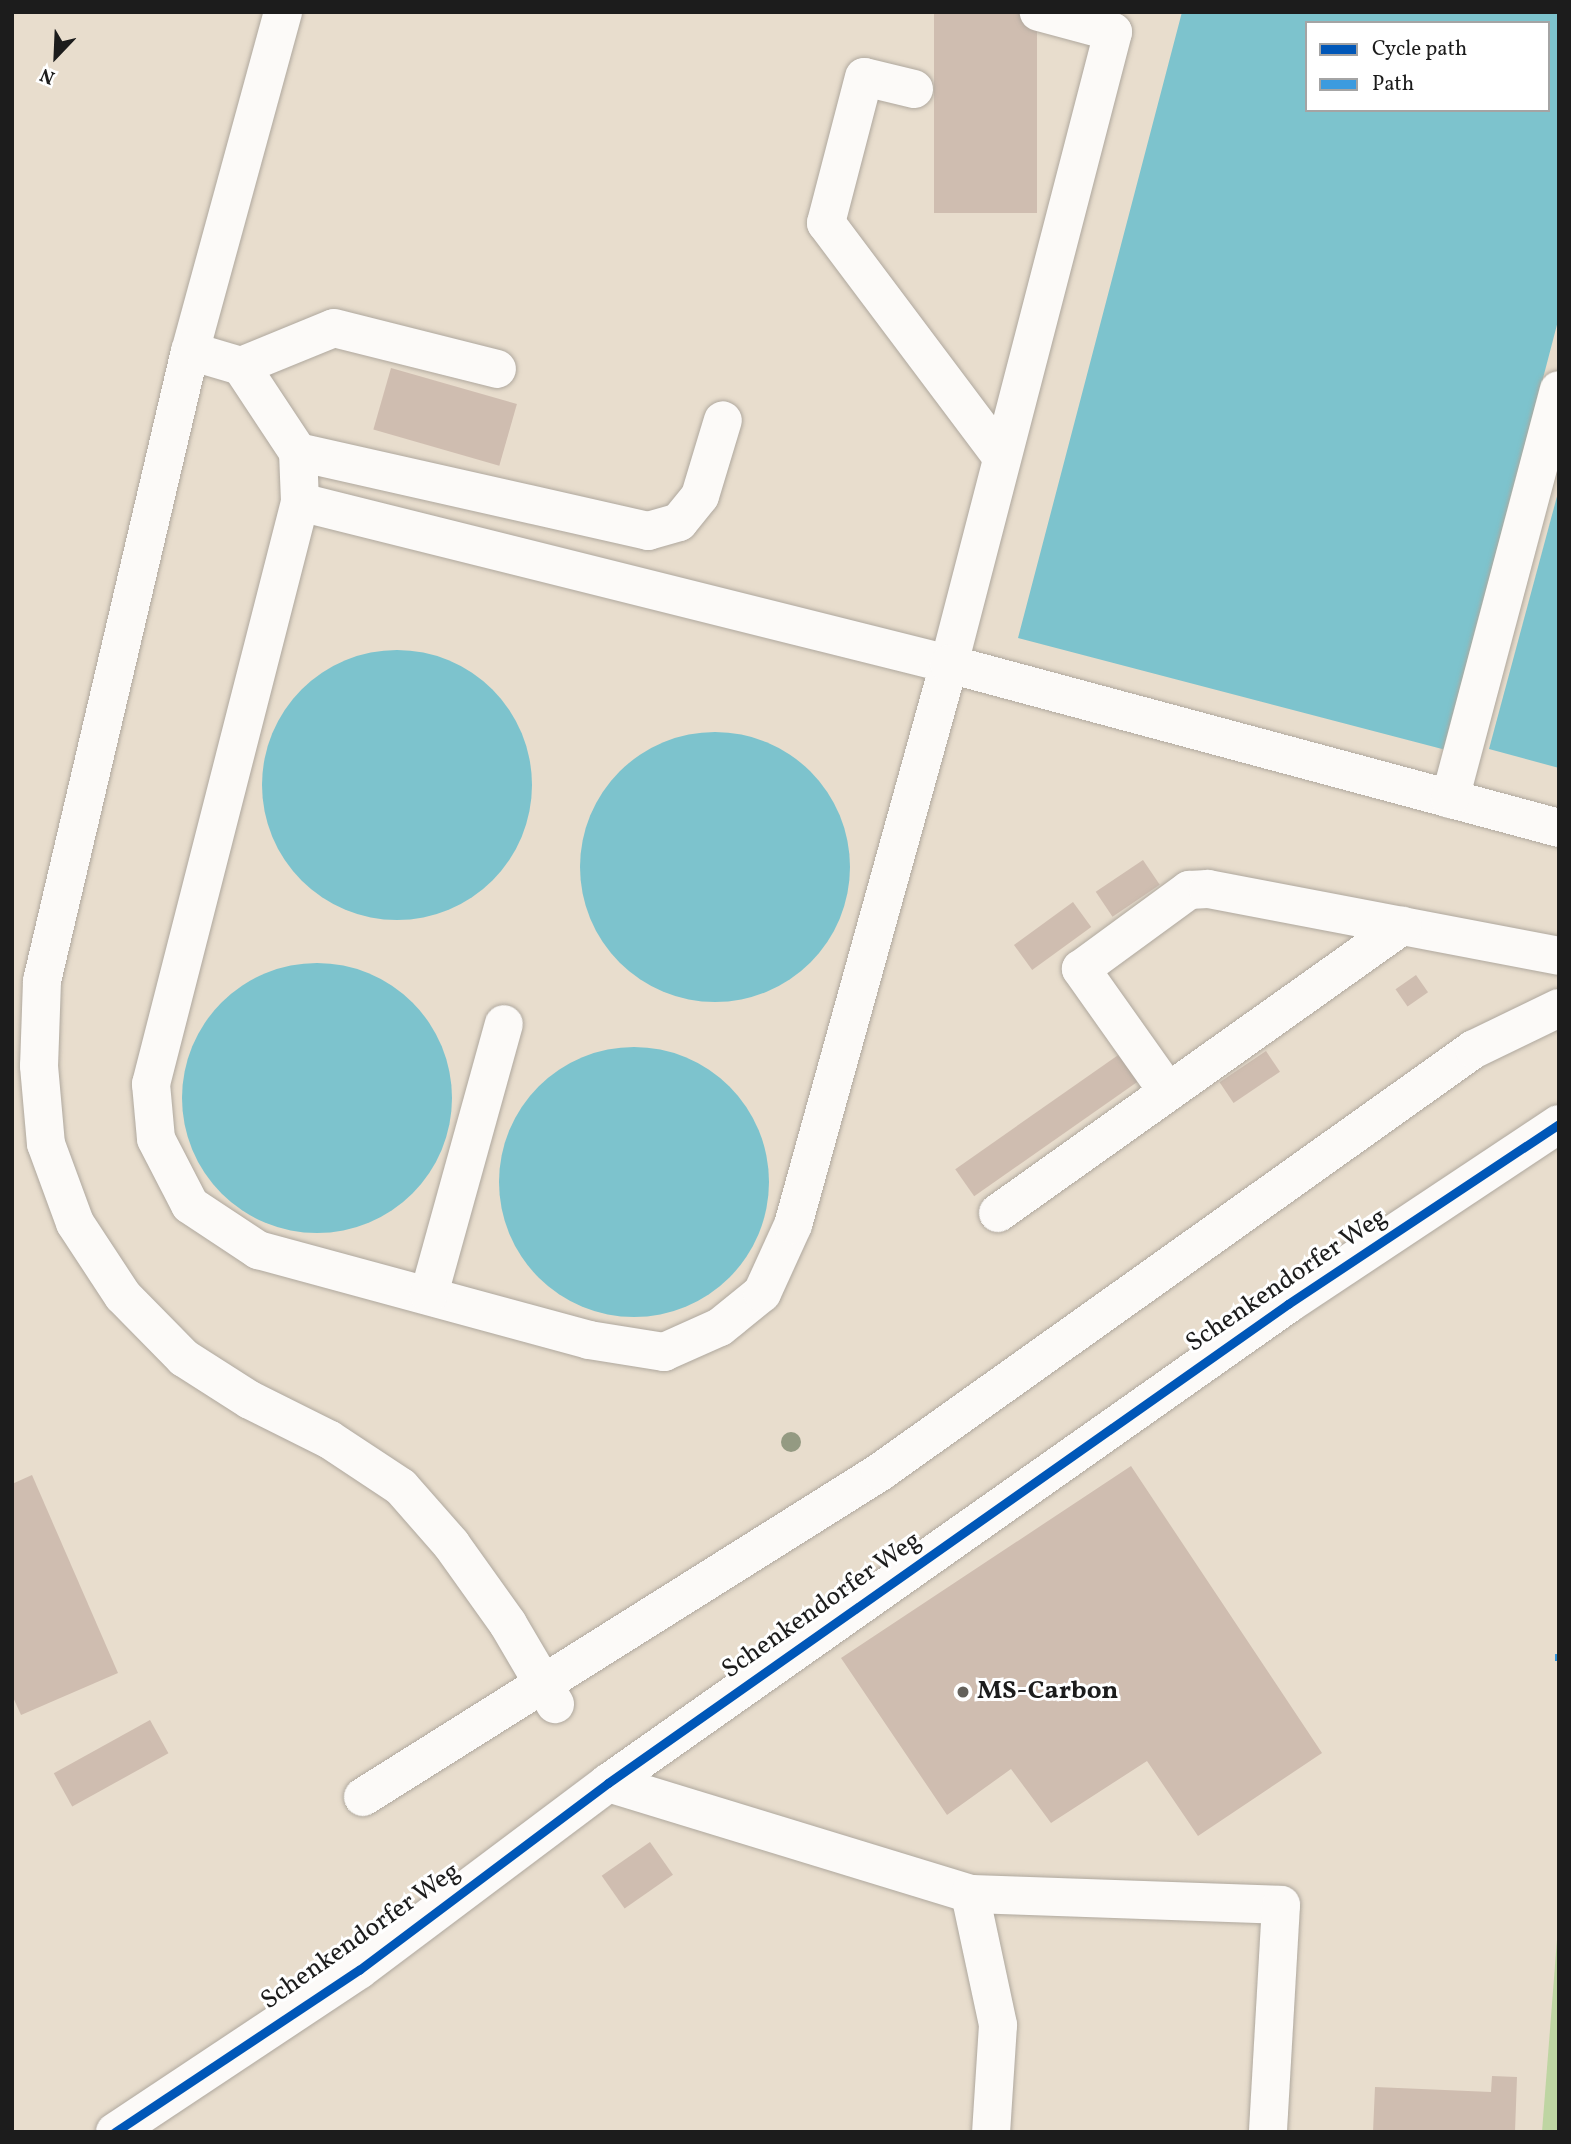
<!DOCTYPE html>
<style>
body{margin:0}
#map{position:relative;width:1571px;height:2144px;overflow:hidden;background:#e8ddcd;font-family:Vollkorn,serif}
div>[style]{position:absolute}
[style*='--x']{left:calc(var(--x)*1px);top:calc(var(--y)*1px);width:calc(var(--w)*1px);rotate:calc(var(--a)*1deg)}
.green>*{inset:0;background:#bed5a2}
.water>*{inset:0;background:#7dc3cd}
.round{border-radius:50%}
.building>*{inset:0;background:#cfbdb0;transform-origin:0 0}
.roads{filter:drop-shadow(0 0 2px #afa89e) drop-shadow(0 0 2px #afa89e)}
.minor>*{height:38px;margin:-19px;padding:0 19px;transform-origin:19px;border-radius:19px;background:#fcfaf8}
.quiet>*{height:7px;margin-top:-3.5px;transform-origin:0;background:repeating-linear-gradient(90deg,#3c9bdf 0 14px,transparent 0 21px)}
.cycleway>*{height:9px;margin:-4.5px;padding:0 4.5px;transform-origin:4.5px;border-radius:4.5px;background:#0057b8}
.trees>*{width:20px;height:20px;margin:-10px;border-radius:50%;background:#949a82}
.dots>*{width:19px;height:19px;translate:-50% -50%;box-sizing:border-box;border:4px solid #fff;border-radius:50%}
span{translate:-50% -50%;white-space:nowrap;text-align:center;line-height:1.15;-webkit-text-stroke:6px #fff;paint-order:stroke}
.street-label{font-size:26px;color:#1c1c1c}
.poi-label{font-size:26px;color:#1c1c1c;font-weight:700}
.left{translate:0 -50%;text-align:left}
.frame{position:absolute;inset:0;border:14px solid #1c1c1c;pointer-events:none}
.legend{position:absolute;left:1305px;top:21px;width:245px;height:91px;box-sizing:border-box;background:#fff;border:2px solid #a4a4a4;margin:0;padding:9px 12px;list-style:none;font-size:21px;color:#1c1c1c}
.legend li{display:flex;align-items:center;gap:14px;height:35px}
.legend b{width:35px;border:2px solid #a4a4a4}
.north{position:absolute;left:21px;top:21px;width:70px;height:70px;-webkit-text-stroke:5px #fff;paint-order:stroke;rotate:203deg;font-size:19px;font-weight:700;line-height:28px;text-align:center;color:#1c1c1c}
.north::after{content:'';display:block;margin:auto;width:24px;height:32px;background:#1c1c1c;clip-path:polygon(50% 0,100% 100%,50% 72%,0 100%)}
</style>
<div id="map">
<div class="green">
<i style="clip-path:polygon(1559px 1914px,1559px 2132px,1542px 2132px)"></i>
</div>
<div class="water">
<i style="clip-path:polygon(evenodd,1182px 12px,1559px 12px,1559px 317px,1446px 750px,1018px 638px,1182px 12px,1307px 23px,1548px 23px,1548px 110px,1307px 110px,1307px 23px)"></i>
<i style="clip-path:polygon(1559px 489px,1559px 768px,1489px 749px)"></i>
<i class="round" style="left:262px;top:650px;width:270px;height:270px"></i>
<i class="round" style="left:580px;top:732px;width:270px;height:270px"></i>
<i class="round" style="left:182px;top:963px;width:270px;height:270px"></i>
<i class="round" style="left:499px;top:1047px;width:270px;height:270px"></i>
</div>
<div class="building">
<i style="left:934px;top:12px;width:103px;height:201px"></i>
<i style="left:391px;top:368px;width:131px;height:64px;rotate:16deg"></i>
<i style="left:1143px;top:860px;width:30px;height:57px;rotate:56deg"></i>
<i style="left:1073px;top:902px;width:31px;height:73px;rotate:54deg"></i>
<i style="left:1416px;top:975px;width:21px;height:25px;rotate:55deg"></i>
<i style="left:1124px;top:1051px;width:33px;height:206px;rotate:55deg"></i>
<i style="left:1266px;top:1051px;width:25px;height:56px;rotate:56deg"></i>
<i style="clip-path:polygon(1131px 1466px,1322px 1753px,1198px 1836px,1147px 1761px,1051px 1823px,1011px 1769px,947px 1815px,841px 1658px)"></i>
<i style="clip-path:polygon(32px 1475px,118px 1673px,21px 1715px,12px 1695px,12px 1484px)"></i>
<i style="left:150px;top:1720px;width:38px;height:110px;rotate:61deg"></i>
<i style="left:650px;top:1842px;width:40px;height:59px;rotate:55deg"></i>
<i style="clip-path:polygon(1492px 2076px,1517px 2077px,1515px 2132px,1373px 2132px,1375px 2087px,1491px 2092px)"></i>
</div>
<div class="roads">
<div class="minor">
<i style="--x:283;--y:12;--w:352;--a:105.3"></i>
<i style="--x:190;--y:351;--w:647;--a:103.22"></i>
<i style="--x:42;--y:981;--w:85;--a:92"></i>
<i style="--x:39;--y:1066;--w:78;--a:84.9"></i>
<i style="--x:46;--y:1144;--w:84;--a:69.8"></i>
<i style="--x:75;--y:1223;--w:87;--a:56.7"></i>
<i style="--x:123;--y:1296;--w:87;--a:45.5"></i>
<i style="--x:184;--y:1358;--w:78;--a:32.5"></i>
<i style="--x:250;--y:1400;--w:89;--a:26.6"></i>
<i style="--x:330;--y:1440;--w:85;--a:33.5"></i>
<i style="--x:401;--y:1487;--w:76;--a:48.7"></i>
<i style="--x:451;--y:1544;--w:98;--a:54.5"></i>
<i style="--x:508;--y:1624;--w:93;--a:59.6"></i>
<i style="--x:914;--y:89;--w:51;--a:-166.5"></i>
<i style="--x:864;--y:77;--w:151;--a:104.6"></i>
<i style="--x:826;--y:223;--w:293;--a:53.1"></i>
<i style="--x:190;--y:351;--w:53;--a:16.4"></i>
<i style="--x:241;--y:366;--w:103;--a:56.5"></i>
<i style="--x:298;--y:452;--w:50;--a:87.7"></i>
<i style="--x:300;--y:502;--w:601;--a:104.36"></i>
<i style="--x:151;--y:1084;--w:55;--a:84.8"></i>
<i style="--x:156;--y:1139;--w:74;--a:62.7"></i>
<i style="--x:190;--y:1205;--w:82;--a:33.5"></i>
<i style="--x:258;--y:1250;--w:343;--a:15.2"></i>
<i style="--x:589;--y:1340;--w:76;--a:9.1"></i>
<i style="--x:664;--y:1352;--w:61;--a:-24.1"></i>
<i style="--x:720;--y:1327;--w:54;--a:-39"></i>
<i style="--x:762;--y:1293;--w:75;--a:-65.5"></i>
<i style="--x:793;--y:1225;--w:582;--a:-74.46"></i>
<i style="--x:949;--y:664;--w:653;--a:-75.45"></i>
<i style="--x:1113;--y:32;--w:77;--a:-164.9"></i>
<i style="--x:241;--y:366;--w:100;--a:-22.2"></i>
<i style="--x:334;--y:328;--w:168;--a:14.1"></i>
<i style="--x:298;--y:452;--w:359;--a:12.7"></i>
<i style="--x:648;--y:531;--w:32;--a:-16"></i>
<i style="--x:679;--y:522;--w:33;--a:-51"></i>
<i style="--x:700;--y:496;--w:79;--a:-73.2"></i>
<i style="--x:300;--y:502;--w:669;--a:14.02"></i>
<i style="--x:949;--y:664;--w:632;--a:15.05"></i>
<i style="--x:1450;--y:799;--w:423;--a:-75.1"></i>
<i style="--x:1168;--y:1092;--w:151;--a:-125.3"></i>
<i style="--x:1081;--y:969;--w:134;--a:-36.2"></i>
<i style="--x:1189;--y:890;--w:19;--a:-3"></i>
<i style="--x:1208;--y:889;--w:357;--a:10.8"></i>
<i style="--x:998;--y:1213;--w:496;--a:-35.4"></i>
<i style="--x:429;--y:1294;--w:280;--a:-74.5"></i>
<i style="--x:608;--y:1783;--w:379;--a:17"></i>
<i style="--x:970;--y:1894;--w:311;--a:2"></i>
<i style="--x:1281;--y:1905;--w:227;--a:93.3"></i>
<i style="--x:363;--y:1797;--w:611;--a:-32.15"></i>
<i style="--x:880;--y:1472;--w:729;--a:-35.46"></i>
<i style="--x:1474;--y:1049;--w:94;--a:-25.8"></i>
<i style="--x:970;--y:1894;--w:134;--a:77.9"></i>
<i style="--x:998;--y:2025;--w:107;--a:93.7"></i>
<i style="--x:115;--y:2132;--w:293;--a:-33.6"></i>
<i style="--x:359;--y:1970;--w:311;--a:-36.9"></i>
<i style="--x:608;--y:1783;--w:832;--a:-35.16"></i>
<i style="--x:1288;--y:1304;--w:325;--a:-33.6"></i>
</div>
</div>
<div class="quiet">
<i style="--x:1555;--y:1657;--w:4;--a:0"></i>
</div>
<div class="cycleway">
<i style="--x:115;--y:2132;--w:293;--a:-33.6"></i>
<i style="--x:359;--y:1970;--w:311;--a:-36.9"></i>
<i style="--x:608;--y:1783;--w:832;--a:-35.16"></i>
<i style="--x:1288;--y:1304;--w:325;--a:-33.6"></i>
</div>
<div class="trees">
<i style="left:791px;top:1442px"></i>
</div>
<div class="dots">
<i style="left:963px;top:1692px;background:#63605a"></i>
</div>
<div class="street-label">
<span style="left:1287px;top:1281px;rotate:-34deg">Schenkendorfer Weg</span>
<span style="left:822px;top:1606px;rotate:-35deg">Schenkendorfer Weg</span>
<span style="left:361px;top:1937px;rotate:-35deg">Schenkendorfer Weg</span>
</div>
<div class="poi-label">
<span class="left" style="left:977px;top:1692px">MS-Carbon</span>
</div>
<div class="frame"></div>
<ul class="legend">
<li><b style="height:9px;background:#0057b8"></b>Cycle path</li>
<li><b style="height:9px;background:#3c9bdf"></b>Path</li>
</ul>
<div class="north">N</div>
</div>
